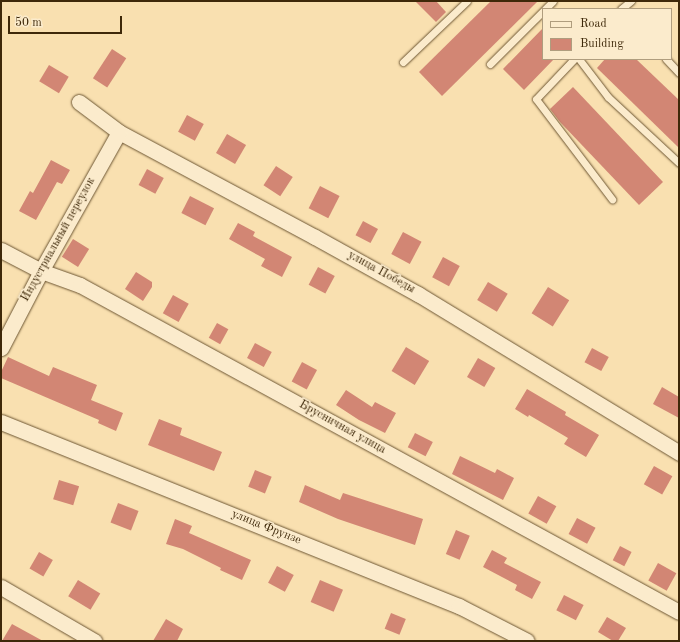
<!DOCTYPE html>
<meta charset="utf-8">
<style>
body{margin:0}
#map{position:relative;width:680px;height:642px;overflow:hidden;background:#f9e0b0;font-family:"Old Standard TT",serif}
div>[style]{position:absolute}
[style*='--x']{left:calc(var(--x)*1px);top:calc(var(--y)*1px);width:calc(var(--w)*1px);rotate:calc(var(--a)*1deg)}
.building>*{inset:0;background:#d28674;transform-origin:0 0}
.roads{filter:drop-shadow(0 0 1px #6d5633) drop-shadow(0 0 1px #6d5633)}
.service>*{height:7px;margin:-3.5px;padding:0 3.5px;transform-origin:3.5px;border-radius:3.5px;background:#fbebcc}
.minor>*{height:15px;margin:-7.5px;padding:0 7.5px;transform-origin:7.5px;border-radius:7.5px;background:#fbebcc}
span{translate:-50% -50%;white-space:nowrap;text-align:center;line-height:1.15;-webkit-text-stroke:3px #fbebcc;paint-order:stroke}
.street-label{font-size:12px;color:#3e2809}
.frame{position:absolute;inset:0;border:2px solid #3e2809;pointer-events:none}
.legend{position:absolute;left:542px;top:8px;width:130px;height:52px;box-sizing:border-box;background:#fbebcc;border:1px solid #af9d7e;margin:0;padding:5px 7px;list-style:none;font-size:12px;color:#3e2809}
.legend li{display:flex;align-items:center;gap:8px;height:20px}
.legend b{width:20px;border:1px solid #af9d7e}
.scale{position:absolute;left:8px;top:16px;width:114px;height:18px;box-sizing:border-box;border:2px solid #3e2809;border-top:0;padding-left:5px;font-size:12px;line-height:14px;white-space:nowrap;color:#3e2809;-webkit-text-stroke:3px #fbebcc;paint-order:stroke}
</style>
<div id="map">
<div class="building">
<i style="clip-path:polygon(415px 1px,436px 1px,446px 12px,436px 22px)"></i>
<i style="clip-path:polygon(491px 1px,538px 1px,442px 96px,419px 72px)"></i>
<i style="clip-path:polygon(543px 28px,543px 59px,554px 59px,524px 90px,503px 69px)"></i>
<i style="left:112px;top:49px;width:17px;height:35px;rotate:33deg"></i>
<i style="clip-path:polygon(605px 59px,636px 59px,679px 100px,679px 148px,597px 68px)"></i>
<i style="left:49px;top:65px;width:23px;height:19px;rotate:31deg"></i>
<i style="clip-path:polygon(573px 87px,663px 182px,639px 205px,560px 122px,550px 109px)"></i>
<i style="left:187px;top:115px;width:19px;height:19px;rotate:28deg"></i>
<i style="left:227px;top:134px;width:22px;height:22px;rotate:30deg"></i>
<i style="clip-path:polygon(51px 160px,70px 170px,62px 184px,57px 182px,36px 220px,19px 211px,30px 191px,33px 193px)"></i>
<i style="left:276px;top:166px;width:20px;height:23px;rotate:33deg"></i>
<i style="left:147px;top:169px;width:19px;height:18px;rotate:28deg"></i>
<i style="left:320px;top:186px;width:22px;height:25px;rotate:27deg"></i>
<i style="left:190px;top:196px;width:27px;height:19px;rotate:27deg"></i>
<i style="left:363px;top:221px;width:17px;height:16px;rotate:28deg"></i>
<i style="clip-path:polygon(238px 223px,255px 232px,253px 236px,292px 257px,282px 277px,261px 266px,265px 259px,229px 239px)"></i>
<i style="left:403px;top:232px;width:21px;height:25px;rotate:28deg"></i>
<i style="left:73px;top:239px;width:19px;height:21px;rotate:32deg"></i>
<i style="left:443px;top:257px;width:19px;height:23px;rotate:28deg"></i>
<i style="left:318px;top:267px;width:19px;height:20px;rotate:28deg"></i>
<i style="clip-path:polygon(136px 272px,152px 282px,152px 287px,143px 301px,125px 289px)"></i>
<i style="left:488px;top:282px;width:23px;height:21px;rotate:31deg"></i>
<i style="left:548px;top:287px;width:25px;height:31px;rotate:32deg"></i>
<i style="left:173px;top:295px;width:18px;height:21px;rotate:29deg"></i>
<i style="left:217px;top:323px;width:13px;height:17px;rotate:29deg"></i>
<i style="left:255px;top:343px;width:19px;height:17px;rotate:28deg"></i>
<i style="left:406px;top:347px;width:27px;height:28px;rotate:31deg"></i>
<i style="left:592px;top:348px;width:19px;height:16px;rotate:28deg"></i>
<i style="clip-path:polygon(8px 357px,49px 376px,53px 367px,97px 385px,91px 400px,123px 413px,116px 431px,98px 423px,99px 420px,1px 378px,1px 372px)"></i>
<i style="left:478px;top:358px;width:20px;height:22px;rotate:30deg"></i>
<i style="left:302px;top:362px;width:17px;height:22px;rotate:28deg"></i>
<i style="clip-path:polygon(662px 387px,679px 397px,679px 418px,653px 404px)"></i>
<i style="clip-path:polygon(527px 389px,566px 412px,565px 415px,599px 435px,586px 457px,564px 444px,568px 438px,529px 415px,528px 417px,515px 409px)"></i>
<i style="clip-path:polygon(346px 390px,372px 407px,375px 402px,396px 413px,385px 433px,359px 420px,336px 405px)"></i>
<i style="clip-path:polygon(159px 419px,182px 428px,180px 435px,222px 452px,214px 471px,148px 445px)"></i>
<i style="left:415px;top:433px;width:20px;height:16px;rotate:27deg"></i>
<i style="clip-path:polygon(460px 456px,495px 473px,497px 469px,514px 478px,503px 500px,452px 474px)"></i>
<i style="left:654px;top:466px;width:21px;height:21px;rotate:29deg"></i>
<i style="left:255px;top:470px;width:18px;height:18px;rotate:22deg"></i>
<i style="left:59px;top:480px;width:21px;height:20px;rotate:17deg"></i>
<i style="clip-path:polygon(305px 485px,340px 500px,343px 493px,423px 519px,415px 545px,338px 519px,299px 502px)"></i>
<i style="left:538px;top:496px;width:21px;height:20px;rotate:29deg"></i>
<i style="left:118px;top:503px;width:22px;height:21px;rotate:21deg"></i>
<i style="left:577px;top:518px;width:21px;height:18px;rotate:28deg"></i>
<i style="clip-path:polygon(175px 519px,192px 526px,189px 533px,251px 560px,242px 580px,220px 570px,221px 568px,183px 549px,166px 544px)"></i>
<i style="left:456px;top:530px;width:15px;height:26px;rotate:23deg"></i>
<i style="left:620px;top:546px;width:13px;height:16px;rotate:27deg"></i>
<i style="clip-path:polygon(492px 550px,507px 558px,504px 563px,541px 582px,532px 599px,515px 590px,517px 585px,483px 567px)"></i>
<i style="left:39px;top:552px;width:16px;height:19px;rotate:30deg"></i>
<i style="left:658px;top:563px;width:21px;height:20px;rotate:29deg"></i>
<i style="left:277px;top:566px;width:19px;height:19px;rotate:28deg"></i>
<i style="left:78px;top:580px;width:26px;height:19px;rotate:31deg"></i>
<i style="left:320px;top:580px;width:25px;height:24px;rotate:23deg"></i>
<i style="left:564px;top:595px;width:22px;height:17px;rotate:27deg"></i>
<i style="left:391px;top:613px;width:16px;height:17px;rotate:22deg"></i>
<i style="clip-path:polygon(607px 617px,626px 628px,618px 641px,613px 641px,598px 632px)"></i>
<i style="clip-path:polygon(166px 619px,183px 629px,177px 641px,153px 641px)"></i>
<i style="clip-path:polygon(12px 624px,43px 641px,2px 641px)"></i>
</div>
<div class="roads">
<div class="service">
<i style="--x:545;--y:9;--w:11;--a:-45"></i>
<i style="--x:621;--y:9;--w:13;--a:-39"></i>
<i style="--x:574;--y:59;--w:55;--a:133.5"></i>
<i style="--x:536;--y:99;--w:126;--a:52.8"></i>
<i style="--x:579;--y:59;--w:48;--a:52.7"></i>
<i style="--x:608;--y:97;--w:97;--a:42.9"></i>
<i style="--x:666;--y:59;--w:19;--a:47"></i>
<i style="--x:403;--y:62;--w:88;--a:-43.6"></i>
<i style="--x:490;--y:64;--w:75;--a:-45"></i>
</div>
<div class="minor">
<i style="--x:79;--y:102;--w:50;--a:36.9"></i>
<i style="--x:119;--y:132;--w:222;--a:28.2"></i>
<i style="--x:315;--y:237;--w:118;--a:29"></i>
<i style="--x:418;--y:294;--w:306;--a:31.3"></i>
<i style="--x:1;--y:250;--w:45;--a:27.7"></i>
<i style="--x:41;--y:271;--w:41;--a:19.7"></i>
<i style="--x:80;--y:285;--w:682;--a:28.63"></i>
<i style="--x:1;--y:348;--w:87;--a:-62.5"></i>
<i style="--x:41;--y:271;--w:159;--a:-60.7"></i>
<i style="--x:1;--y:422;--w:494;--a:21.9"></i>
<i style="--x:459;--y:606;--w:76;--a:27.2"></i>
<i style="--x:1;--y:587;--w:108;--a:30.1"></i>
</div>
</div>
<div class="street-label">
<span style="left:59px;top:240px;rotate:-61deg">Индустриальный переулок</span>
<span style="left:381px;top:273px;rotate:29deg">улица Победы</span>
<span style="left:342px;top:428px;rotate:29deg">Брусничная улица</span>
<span style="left:266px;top:528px;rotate:22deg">улица Фрунзе</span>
</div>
<div class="frame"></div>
<ul class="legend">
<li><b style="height:5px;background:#fbebcc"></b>Road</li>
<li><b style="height:11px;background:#d28674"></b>Building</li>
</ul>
<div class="scale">50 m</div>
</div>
